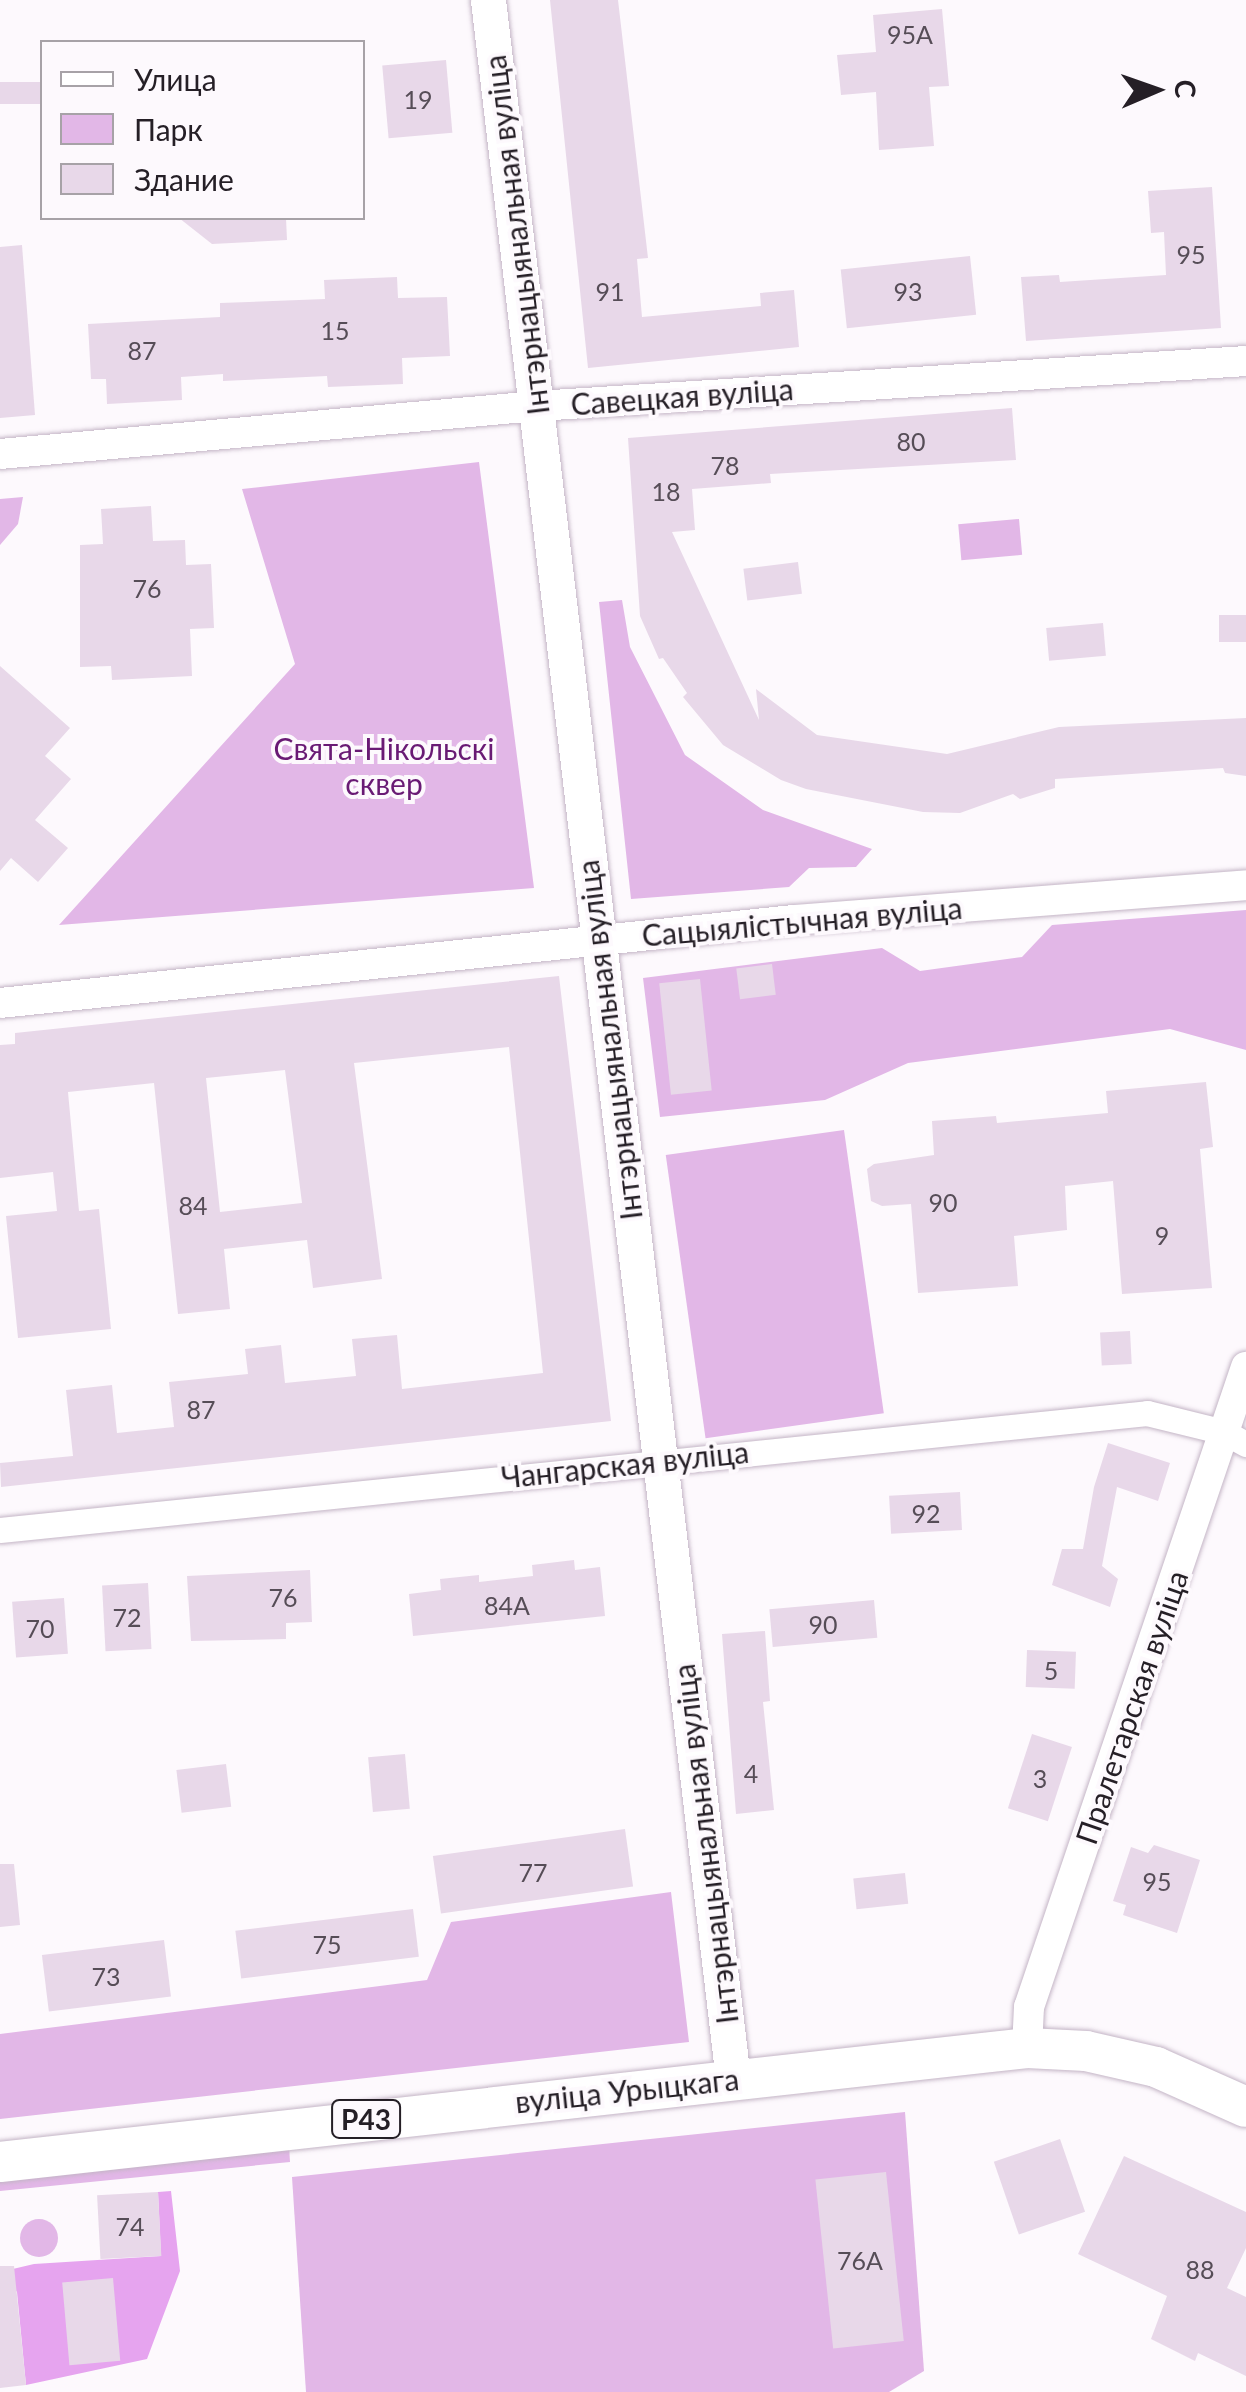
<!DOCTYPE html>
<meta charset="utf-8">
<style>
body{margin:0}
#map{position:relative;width:1246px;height:2392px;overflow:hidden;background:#fdf9fd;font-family:Lato,sans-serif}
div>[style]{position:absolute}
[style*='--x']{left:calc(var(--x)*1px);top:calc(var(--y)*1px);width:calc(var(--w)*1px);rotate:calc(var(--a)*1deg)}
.green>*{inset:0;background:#e2b7e7;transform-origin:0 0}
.round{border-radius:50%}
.forest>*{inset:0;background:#e6a4ef}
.building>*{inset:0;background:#e8d8e9;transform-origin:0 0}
.roads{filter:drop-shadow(0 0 2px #c4b5c6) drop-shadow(0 0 2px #c4b5c6)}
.minor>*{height:25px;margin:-12.5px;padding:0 12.5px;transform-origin:12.5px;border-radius:12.5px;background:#fff}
.tertiary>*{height:30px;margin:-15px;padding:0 15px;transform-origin:15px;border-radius:15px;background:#fff}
.secondary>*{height:35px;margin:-17.5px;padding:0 17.5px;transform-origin:17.5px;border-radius:17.5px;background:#fff}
.primary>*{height:40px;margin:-20px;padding:0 20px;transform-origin:20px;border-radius:20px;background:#fff}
span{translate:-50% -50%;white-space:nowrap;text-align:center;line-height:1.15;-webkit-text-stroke:8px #fdf9fd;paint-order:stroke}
.number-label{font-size:25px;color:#564d57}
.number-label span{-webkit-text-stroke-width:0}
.shield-label span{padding:2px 8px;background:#fdf9fd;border:2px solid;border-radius:8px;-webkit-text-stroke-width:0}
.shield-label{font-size:28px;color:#251f26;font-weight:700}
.street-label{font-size:30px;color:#251f26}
.park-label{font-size:30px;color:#691a74}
.legend{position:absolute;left:40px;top:40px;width:325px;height:180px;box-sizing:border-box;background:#fdf9fd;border:2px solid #a7a2a7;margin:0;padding:12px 18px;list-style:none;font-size:30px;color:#251f26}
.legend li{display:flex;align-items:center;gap:20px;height:50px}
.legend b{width:50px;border:2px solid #a7a2a7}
.north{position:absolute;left:1106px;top:40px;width:100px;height:100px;-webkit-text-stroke:8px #fdf9fd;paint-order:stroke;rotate:88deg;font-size:28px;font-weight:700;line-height:40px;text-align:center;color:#251f26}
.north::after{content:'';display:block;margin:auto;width:35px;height:45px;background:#251f26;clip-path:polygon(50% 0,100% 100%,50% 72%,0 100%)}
</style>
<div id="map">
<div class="green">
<i style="clip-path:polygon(479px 462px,534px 888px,59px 925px,295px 664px,242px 489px)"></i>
<i style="clip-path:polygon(23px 497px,18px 524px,0 545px,0 499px)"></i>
<i style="left:1019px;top:519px;width:36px;height:61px;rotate:85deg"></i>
<i style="clip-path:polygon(622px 600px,630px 647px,685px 755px,763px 810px,872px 849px,856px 867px,809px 868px,789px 887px,631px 899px,599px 602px)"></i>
<i style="clip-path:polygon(1246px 910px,1246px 1050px,1170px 1029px,908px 1063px,825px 1100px,660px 1117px,643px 978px,882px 948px,920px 971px,1022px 957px,1052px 925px)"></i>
<i style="left:844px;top:1130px;width:286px;height:180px;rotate:82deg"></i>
<i style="clip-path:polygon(671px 1892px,689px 2042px,0 2119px,0 2034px,427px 1980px,451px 1922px)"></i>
<i style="clip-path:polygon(905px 2112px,924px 2371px,889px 2392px,306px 2392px,292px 2177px)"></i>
<i style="clip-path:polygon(288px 2128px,290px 2162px,0 2191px,0 2162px)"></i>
<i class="round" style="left:20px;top:2219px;width:38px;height:38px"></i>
</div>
<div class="forest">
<i style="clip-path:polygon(171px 2191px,180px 2271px,147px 2359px,26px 2385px,17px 2292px,0 2272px,34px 2264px,161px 2256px,158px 2192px)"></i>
</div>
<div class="building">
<i style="clip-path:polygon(550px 0,618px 0,648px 258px,637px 259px,642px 317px,761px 306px,760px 293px,794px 290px,799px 347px,588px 368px)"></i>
<i style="clip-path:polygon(942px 9px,949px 86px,929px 87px,934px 146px,879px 150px,876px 92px,841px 95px,837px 55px,876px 52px,873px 15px)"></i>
<i style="left:446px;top:60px;width:73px;height:64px;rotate:85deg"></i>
<i style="left:42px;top:82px;width:22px;height:42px;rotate:90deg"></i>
<i style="clip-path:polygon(1212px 187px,1221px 328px,1026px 341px,1021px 277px,1059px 275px,1060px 282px,1166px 275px,1164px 232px,1151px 233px,1148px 191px)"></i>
<i style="clip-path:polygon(179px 218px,286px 218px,287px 240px,212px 244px)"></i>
<i style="clip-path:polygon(22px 245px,35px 415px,0 418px,0 247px)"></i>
<i style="left:970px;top:256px;width:59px;height:130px;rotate:84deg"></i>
<i style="clip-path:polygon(397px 277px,398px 298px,447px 297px,450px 356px,402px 358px,403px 384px,328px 387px,327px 376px,223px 381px,223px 374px,181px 377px,182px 400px,107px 404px,106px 379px,91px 379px,88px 324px,220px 317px,220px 303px,325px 299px,324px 280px)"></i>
<i style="clip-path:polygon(1012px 408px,1016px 460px,770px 474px,771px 483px,692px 489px,695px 530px,672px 532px,759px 720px,756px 689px,817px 735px,947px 754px,1059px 727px,1246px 718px,1246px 776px,1225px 773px,1223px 768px,1055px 779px,1055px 788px,1020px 799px,1013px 794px,960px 813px,923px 812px,806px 789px,781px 780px,723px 745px,683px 697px,687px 693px,663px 658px,659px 659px,640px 616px,628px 438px)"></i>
<i style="clip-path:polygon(151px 506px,153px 541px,185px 540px,186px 565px,211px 564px,214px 628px,190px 629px,192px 676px,112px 680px,111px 666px,80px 667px,80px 545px,103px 544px,101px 509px)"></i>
<i style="left:798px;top:562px;width:32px;height:55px;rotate:83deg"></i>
<i style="left:1246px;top:615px;width:27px;height:27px;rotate:90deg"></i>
<i style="left:1103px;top:623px;width:33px;height:57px;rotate:85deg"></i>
<i style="clip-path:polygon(0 666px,70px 728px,45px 756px,71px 779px,35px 820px,68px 848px,38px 882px,11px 858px,0 871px)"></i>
<i style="left:772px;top:964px;width:31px;height:36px;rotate:83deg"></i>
<i style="clip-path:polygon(evenodd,559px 976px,611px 1421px,1px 1487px,0 1463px,73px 1456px,66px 1390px,112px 1385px,117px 1433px,174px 1427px,169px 1382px,248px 1374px,245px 1349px,281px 1345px,285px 1383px,356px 1376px,352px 1339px,397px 1335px,402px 1389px,543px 1373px,509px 1047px,354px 1063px,382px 1279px,313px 1288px,307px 1240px,224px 1249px,230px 1309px,178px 1314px,154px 1083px,68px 1092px,79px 1211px,99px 1209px,111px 1329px,18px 1338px,6px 1216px,57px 1211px,53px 1172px,0 1178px,0 1045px,15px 1044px,15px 1033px,559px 976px,285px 1070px,302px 1203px,220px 1212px,206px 1078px,285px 1070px)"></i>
<i style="left:700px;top:979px;width:112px;height:41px;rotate:84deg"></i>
<i style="clip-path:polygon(1206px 1082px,1213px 1147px,1200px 1149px,1212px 1288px,1122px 1294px,1113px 1181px,1065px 1186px,1067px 1230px,1014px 1236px,1018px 1286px,918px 1293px,911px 1204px,882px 1206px,871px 1201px,867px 1169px,874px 1164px,934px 1155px,932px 1121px,996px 1116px,997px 1123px,1108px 1113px,1106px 1091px)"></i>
<i style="left:1130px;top:1331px;width:33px;height:30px;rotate:87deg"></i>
<i style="clip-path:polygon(1108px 1443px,1170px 1463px,1158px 1501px,1117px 1487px,1102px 1566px,1118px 1579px,1110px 1607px,1052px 1585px,1062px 1549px,1083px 1549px,1094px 1487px)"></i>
<i style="left:960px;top:1492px;width:38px;height:71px;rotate:87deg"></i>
<i style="clip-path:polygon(574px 1560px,575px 1570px,600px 1567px,605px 1616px,413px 1636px,409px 1594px,441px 1590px,440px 1579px,479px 1575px,479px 1582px,533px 1576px,532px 1565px)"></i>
<i style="clip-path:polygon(310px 1570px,312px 1622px,286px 1623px,286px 1639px,191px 1641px,187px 1576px)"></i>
<i style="left:148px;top:1583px;width:66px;height:46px;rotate:87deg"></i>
<i style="left:64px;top:1598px;width:56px;height:52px;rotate:86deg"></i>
<i style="left:874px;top:1600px;width:38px;height:105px;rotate:85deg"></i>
<i style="clip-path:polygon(765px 1631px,770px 1701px,763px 1702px,774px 1810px,736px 1814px,722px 1634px)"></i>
<i style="left:1027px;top:1650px;width:49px;height:37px;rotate:2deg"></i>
<i style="left:1032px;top:1734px;width:42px;height:78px;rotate:18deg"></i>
<i style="left:405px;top:1754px;width:55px;height:37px;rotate:85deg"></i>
<i style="left:226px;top:1764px;width:43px;height:50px;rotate:83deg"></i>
<i style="left:625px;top:1829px;width:58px;height:194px;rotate:82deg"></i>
<i style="clip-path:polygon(1154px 1845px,1200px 1860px,1177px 1933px,1123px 1915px,1126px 1905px,1113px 1901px,1131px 1847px,1148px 1853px)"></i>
<i style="clip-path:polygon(0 1864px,14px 1864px,20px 1925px,0 1927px)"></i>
<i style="left:905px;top:1873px;width:31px;height:52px;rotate:84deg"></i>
<i style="left:413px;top:1909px;width:48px;height:179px;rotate:83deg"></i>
<i style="left:164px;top:1940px;width:57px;height:123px;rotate:83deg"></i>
<i style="left:1060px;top:2139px;width:77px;height:70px;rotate:71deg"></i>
<i style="clip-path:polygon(1124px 2156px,1246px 2212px,1246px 2248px,1227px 2288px,1246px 2297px,1246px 2376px,1198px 2353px,1195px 2361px,1151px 2339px,1167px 2296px,1078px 2254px)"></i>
<i style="left:886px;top:2172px;width:170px;height:71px;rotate:84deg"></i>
<i style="left:158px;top:2192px;width:64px;height:61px;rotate:87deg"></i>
<i style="clip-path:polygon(0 2266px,14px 2266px,26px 2385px,0 2388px)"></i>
<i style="left:113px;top:2278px;width:83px;height:51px;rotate:85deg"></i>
</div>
<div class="roads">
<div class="minor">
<i style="--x:0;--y:1530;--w:1153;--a:-5.82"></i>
<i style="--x:1147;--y:1413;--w:79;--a:13.9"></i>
<i style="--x:1224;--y:1432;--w:25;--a:29"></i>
</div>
<div class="tertiary">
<i style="--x:0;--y:454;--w:539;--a:-5.11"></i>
<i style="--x:537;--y:406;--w:710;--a:-3.63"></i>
<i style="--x:0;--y:1003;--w:798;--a:-5.97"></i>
<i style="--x:794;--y:920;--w:453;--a:-4.4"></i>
<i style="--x:1027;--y:2048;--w:41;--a:-87.2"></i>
<i style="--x:1029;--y:2007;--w:676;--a:-71.27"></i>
</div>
<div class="secondary">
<i style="--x:488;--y:0;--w:2093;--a:83.28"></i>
</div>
<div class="primary">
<i style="--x:0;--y:2162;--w:1033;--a:-6.33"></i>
<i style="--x:1027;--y:2048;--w:59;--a:2.9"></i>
<i style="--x:1086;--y:2051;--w:72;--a:12.9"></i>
<i style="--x:1156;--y:2067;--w:98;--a:24"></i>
</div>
</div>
<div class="number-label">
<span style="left:910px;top:34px">95А</span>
<span style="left:418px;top:99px">19</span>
<span style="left:1191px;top:254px">95</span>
<span style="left:610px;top:291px">91</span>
<span style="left:908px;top:291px">93</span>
<span style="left:335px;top:330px">15</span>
<span style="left:142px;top:350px">87</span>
<span style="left:911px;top:441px">80</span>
<span style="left:725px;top:465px">78</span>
<span style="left:666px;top:491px">18</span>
<span style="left:147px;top:588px">76</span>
<span style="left:943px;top:1202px">90</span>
<span style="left:193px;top:1205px">84</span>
<span style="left:1162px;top:1235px">9</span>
<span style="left:201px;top:1409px">87</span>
<span style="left:926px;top:1513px">92</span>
<span style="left:283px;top:1597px">76</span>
<span style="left:507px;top:1605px">84А</span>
<span style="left:127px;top:1617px">72</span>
<span style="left:823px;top:1624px">90</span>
<span style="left:40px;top:1628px">70</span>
<span style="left:1051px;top:1670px">5</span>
<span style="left:751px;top:1773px">4</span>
<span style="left:1040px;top:1778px">3</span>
<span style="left:533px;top:1872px">77</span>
<span style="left:1157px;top:1881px">95</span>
<span style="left:327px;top:1944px">75</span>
<span style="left:106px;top:1976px">73</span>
<span style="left:130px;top:2226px">74</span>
<span style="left:860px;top:2260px">76А</span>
<span style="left:1200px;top:2269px">88</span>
</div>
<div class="shield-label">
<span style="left:366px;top:2119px">Р43</span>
</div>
<div class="street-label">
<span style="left:516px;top:235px;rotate:-97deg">Інтэрнацыянальная вуліца</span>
<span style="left:682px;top:396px;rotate:-4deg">Савецкая вуліца</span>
<span style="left:802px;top:921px;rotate:-5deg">Сацыялістычная вуліца</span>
<span style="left:609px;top:1040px;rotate:-97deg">Інтэрнацыянальная вуліца</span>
<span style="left:625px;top:1464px;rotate:-6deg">Чангарская вуліца</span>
<span style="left:1131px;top:1707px;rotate:-71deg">Пралетарская вуліца</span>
<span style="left:705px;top:1844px;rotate:-97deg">Інтэрнацыянальная вуліца</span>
<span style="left:627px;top:2090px;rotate:-6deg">вуліца Урыцкага</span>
</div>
<div class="park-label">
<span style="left:384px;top:765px">Свята-Нікольскі<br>сквер</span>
</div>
<ul class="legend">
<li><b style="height:12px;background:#fff"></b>Улица</li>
<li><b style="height:28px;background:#e2b7e7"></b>Парк</li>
<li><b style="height:28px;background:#e8d8e9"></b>Здание</li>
</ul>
<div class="north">С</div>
</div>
